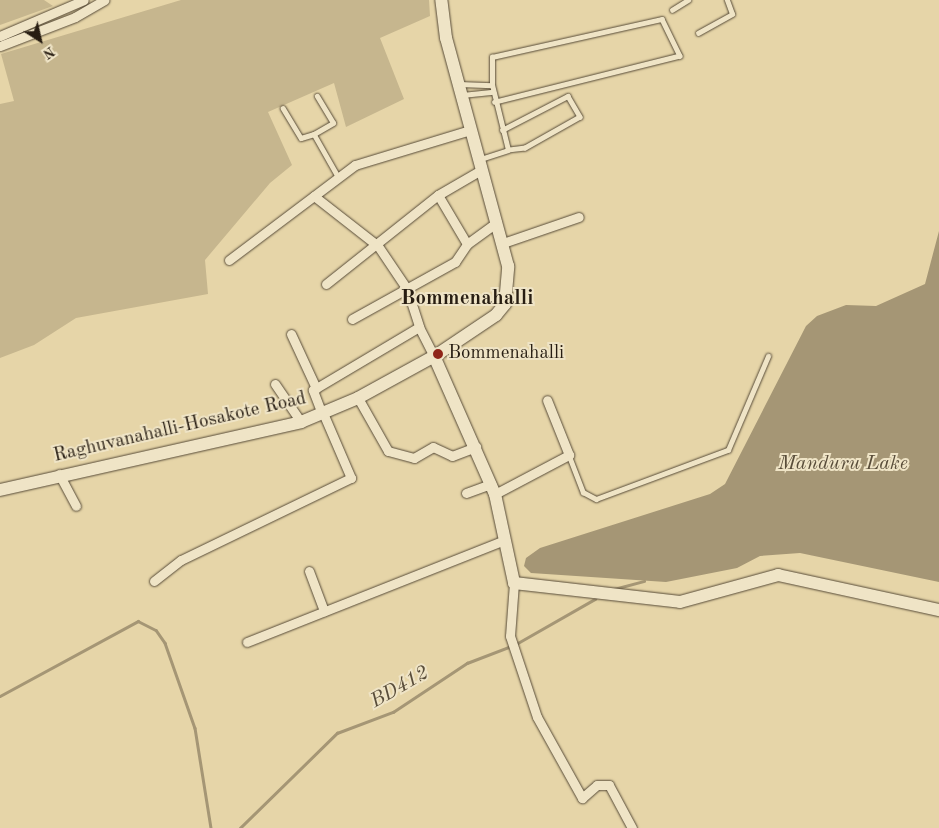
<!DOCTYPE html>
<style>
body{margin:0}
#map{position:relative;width:939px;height:828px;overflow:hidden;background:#e6d5a8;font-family:"Old Standard TT",serif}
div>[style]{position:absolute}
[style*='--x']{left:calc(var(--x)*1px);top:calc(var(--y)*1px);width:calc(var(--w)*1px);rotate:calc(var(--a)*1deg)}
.green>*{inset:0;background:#c6b68e}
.water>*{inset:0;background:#a59675}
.stream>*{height:2.5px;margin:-1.25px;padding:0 1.25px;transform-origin:1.25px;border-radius:1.25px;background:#a59675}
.roads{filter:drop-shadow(0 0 1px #574b38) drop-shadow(0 0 1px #574b38)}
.lane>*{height:4.5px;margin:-2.25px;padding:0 2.25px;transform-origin:2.25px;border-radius:2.25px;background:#efe4c6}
.street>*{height:9px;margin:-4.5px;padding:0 4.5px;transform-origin:4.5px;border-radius:4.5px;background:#efe4c6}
.secondary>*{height:12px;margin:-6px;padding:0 6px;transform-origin:6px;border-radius:6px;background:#efe4c6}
.dots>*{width:14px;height:14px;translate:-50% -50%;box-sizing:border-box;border:2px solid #efe4c6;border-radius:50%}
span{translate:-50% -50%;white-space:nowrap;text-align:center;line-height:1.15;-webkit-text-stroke:4px #efe4c6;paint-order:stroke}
.poi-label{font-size:19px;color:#271d12}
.left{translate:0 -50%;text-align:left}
.street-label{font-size:19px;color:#271d12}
.water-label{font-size:20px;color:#594d3a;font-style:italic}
.quarter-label{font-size:21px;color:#271d12;font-weight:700}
.north{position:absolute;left:15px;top:15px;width:50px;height:50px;-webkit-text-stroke:4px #efe4c6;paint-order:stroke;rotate:145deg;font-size:14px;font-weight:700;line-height:20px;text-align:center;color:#271d12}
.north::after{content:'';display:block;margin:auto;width:18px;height:22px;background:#271d12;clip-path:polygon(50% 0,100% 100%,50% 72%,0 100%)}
</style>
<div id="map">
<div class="green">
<i style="clip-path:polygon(0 0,44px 0,53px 6px,0 25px)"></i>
<i style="clip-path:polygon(181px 0,429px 0,430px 16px,380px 38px,404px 99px,346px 127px,334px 83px,268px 112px,292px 165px,270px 183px,205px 260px,208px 294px,76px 318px,34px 345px,0 358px,0 104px,14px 101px,1px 54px)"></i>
</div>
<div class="water">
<i style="clip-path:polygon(939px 231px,939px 582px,800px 553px,760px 556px,737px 568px,666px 582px,531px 573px,524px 566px,526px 558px,540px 548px,710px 494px,725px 484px,806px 326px,817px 316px,846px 305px,876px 306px,925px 284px)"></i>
</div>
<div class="stream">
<i style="--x:614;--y:589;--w:31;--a:-15"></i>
<i style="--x:516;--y:644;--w:91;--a:-29.7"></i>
<i style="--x:0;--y:696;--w:157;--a:-28.5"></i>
<i style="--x:138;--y:621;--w:20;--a:27"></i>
<i style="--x:156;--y:630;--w:16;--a:55"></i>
<i style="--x:165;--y:643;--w:90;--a:70.6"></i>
<i style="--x:195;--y:728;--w:101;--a:80.9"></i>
<i style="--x:240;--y:828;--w:136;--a:-44.4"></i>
<i style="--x:337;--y:733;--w:60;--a:-20.6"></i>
<i style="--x:393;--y:712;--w:89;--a:-33.5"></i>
<i style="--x:467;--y:663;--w:47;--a:-21.1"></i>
</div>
<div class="roads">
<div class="lane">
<i style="--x:672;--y:10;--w:19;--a:-32"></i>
<i style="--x:698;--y:33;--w:39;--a:-29"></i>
<i style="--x:732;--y:14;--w:15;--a:-110"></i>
<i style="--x:459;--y:84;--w:33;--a:2"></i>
<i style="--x:492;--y:85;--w:28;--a:-90"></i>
<i style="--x:492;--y:57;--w:174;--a:-12.6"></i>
<i style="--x:662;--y:19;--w:41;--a:64.1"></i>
<i style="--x:680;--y:56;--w:191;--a:166"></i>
<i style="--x:462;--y:95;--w:31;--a:-6"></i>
<i style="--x:283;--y:108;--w:35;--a:59"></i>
<i style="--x:301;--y:138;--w:14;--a:-17"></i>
<i style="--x:314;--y:134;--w:22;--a:-30"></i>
<i style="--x:333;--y:123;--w:31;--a:-121"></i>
<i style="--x:502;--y:130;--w:74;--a:-27.3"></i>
<i style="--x:568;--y:96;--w:24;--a:60"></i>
<i style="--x:580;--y:117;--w:63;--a:150.6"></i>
<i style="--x:525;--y:148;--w:17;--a:173"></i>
<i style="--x:314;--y:134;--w:51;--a:60.4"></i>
<i style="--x:481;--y:159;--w:28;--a:-18"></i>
<i style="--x:508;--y:150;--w:67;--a:-103.8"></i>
<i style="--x:569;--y:455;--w:40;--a:69"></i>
<i style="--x:583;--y:492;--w:15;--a:28"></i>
<i style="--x:596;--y:499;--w:141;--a:-20.4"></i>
<i style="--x:728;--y:450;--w:102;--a:-66.9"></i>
</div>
<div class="street">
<i style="--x:0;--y:36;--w:91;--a:-23.2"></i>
<i style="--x:0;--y:46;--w:80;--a:-21.1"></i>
<i style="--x:75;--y:17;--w:34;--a:-30"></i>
<i style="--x:438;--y:195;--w:57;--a:59.4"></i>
<i style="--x:314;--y:196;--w:81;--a:38"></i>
<i style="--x:378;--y:246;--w:52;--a:56"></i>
<i style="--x:407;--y:289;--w:40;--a:72"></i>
<i style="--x:419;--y:327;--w:33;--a:63"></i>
<i style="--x:503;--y:243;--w:80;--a:-18.9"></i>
<i style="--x:229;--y:260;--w:158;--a:-37"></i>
<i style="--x:355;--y:165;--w:120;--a:-16.9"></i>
<i style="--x:326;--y:284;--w:143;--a:-38.5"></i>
<i style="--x:438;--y:195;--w:50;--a:-30.2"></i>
<i style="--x:352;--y:319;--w:118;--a:-29"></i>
<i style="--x:455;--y:262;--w:22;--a:-56"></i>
<i style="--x:467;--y:244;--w:37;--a:-36"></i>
<i style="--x:291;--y:334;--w:60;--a:65.2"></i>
<i style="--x:275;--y:384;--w:46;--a:55.6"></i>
<i style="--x:358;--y:398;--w:61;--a:60.5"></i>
<i style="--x:388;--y:451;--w:27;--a:15"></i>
<i style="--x:414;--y:458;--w:22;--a:-30"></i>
<i style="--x:433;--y:447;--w:21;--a:25"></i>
<i style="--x:452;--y:456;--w:26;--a:-21"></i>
<i style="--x:322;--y:414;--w:26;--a:-111"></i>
<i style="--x:313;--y:390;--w:123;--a:-30.7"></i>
<i style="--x:59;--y:474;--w:36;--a:62"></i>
<i style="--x:466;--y:493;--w:27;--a:-20"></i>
<i style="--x:495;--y:494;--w:84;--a:-27.8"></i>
<i style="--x:569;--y:455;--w:59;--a:-111.8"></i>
<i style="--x:309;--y:571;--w:43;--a:69.4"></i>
<i style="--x:154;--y:581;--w:34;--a:-38"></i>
<i style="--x:181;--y:560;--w:189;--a:-25.8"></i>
<i style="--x:351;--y:478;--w:71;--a:-113.3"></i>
<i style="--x:514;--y:583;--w:53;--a:94.3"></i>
<i style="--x:510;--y:636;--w:85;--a:71.6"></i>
<i style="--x:537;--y:717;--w:93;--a:60.9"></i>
<i style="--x:582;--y:798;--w:20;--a:-41"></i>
<i style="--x:597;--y:785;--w:12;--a:0"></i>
<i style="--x:609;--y:785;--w:49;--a:61.9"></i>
<i style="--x:247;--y:642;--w:277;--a:-21.6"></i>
</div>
<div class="secondary">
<i style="--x:434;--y:356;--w:151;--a:66.2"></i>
<i style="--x:495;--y:494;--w:91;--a:77.9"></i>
<i style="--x:514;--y:583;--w:167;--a:6.5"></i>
<i style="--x:680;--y:602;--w:102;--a:-15.4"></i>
<i style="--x:778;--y:575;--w:165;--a:12.3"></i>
<i style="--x:0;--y:490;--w:309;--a:-12.7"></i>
<i style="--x:301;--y:422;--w:62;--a:-22.8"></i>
<i style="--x:358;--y:398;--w:91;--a:-28.8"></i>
<i style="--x:438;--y:354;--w:70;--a:-33.9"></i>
<i style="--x:496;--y:315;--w:14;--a:-51"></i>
<i style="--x:505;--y:304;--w:38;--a:-85"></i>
<i style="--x:508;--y:266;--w:236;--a:-105.2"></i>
<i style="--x:446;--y:38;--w:38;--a:-97"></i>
</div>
</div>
<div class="dots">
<i style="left:438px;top:354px;background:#8f2418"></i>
</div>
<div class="poi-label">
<span class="left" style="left:448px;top:354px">Bommenahalli</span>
</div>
<div class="street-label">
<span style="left:180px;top:428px;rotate:-13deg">Raghuvanahalli-Hosakote Road</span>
</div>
<div class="water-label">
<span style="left:843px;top:464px">Manduru Lake</span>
<span style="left:400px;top:688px;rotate:-30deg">BD412</span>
</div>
<div class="quarter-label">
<span style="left:467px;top:299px">Bommenahalli</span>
</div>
<div class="north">N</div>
</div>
